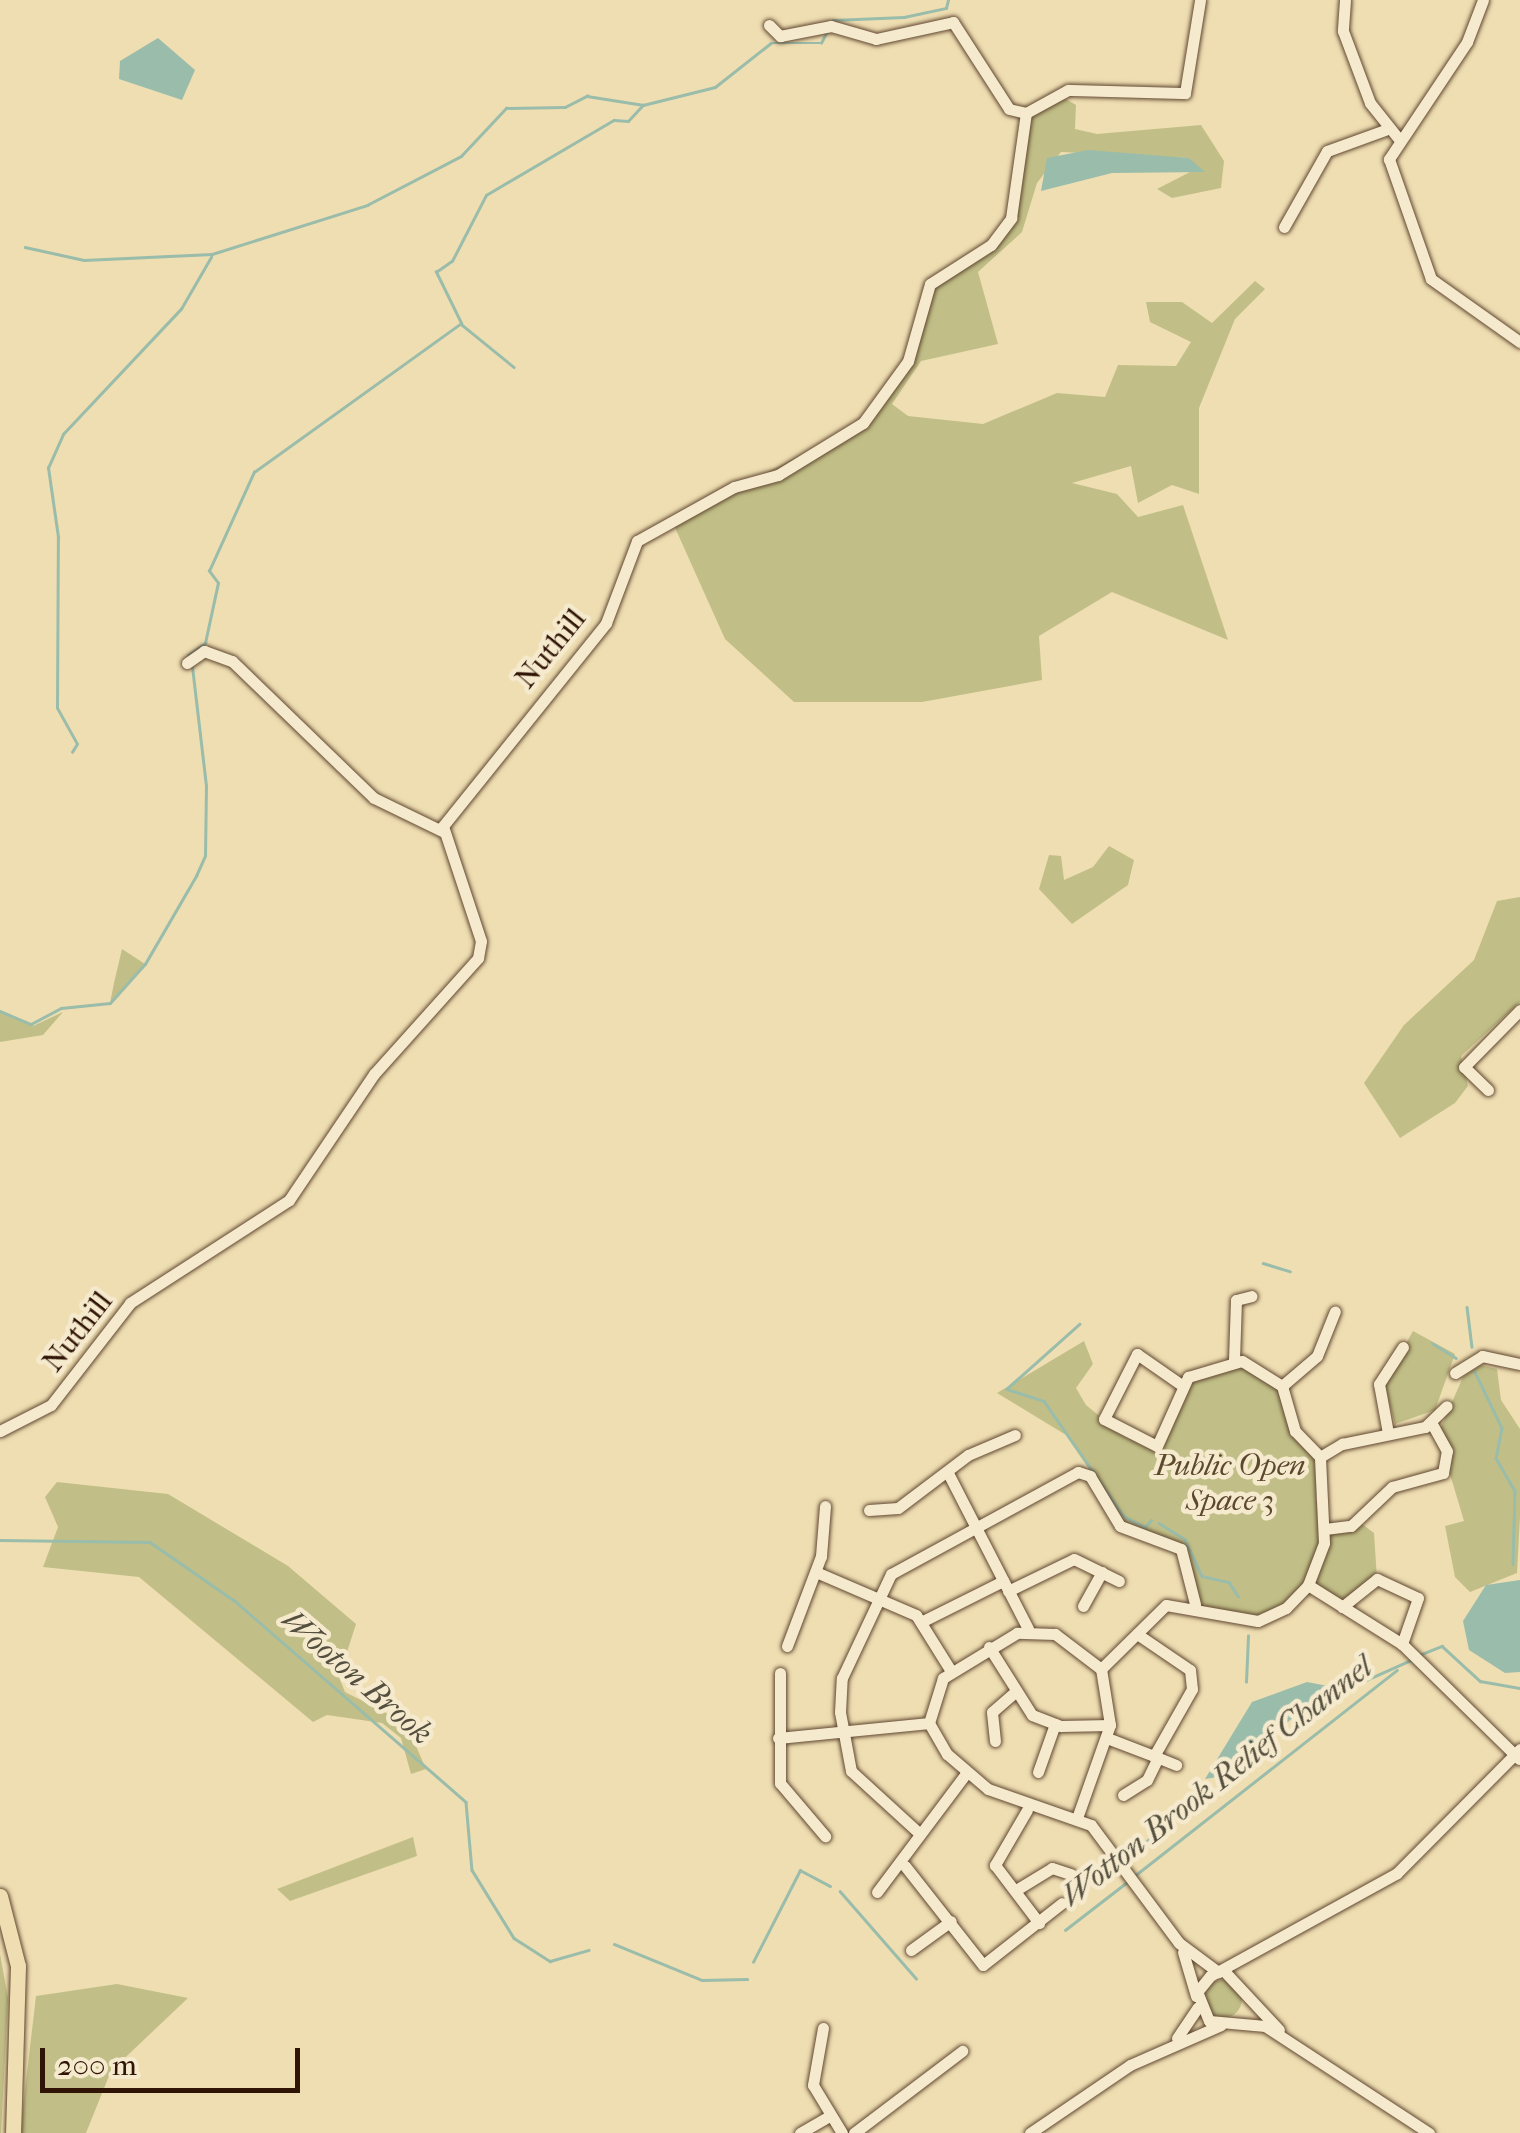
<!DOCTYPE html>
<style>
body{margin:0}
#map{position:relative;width:1520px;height:2133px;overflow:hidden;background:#efdeb2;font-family:"IM FELL French Canon",serif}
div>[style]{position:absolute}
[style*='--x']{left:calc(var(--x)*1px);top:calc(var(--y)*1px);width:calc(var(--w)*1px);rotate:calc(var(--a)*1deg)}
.green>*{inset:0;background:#c1bf87}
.round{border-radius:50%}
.water>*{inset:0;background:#9abcaa}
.stream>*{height:2.5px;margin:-1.25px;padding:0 1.25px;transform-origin:1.25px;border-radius:1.25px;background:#9abcaa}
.roads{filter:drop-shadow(0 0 2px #604731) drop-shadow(0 0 2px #604731)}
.minor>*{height:11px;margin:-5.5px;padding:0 5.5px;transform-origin:5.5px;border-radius:5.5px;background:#f5eacd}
.major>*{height:15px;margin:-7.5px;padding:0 7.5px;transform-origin:7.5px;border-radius:7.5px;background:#efdeb2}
span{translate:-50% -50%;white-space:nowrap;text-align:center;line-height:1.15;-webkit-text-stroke:9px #f5eacd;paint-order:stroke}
.street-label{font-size:30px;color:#301506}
.park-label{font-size:30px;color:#5c482d;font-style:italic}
.water-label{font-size:32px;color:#554f3f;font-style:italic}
.scale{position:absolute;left:40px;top:2048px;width:260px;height:45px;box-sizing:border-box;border:5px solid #301506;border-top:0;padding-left:12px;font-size:30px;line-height:35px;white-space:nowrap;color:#301506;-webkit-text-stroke:8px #f5eacd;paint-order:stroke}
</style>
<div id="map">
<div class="green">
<i style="clip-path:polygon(1062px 97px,1076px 105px,1075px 129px,1097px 134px,1201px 125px,1224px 161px,1221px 188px,1172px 198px,1157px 189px,1192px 171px,1189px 158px,1061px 152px,1037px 183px,1022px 232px,978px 272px,998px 344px,921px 361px,892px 404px,908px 416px,983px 424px,1057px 393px,1105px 397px,1118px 365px,1176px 366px,1191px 342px,1150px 322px,1146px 302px,1182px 302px,1212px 323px,1255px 281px,1265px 289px,1235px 319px,1199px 408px,1199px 494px,1172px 485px,1138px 503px,1131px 466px,1072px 483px,1117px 494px,1138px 517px,1183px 505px,1228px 640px,1112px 592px,1039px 636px,1042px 680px,922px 702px,794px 702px,725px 639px,672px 521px,863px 423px,908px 365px,934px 289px,1015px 221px,1028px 119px)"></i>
<i style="clip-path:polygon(1109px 846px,1134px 860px,1128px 885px,1072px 924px,1039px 889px,1049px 855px,1061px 856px,1064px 880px,1093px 867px)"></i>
<i style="clip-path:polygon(1520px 897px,1520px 1002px,1461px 1056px,1468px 1086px,1455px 1103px,1400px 1138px,1364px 1083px,1404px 1025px,1474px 960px,1497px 901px)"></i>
<i style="clip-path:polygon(122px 949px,145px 964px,110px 1003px,114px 983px)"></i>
<i style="clip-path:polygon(0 1011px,33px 1026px,63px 1012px,43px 1035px,0 1042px)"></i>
<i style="clip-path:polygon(1413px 1331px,1455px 1354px,1435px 1410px,1395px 1424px,1384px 1383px)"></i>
<i style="clip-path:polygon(1084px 1341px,1093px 1364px,1076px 1388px,1086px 1405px,1126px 1438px,1156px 1446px,1188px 1377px,1206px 1367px,1234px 1360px,1275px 1379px,1295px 1431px,1320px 1457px,1316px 1499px,1325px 1529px,1358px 1521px,1374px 1533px,1377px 1579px,1342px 1607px,1308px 1586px,1258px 1621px,1195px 1604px,1181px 1549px,1133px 1534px,1066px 1435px,997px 1393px)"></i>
<i style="clip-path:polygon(1480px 1365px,1497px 1369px,1501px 1400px,1520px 1429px,1520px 1517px,1517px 1573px,1470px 1592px,1455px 1577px,1445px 1526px,1464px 1521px,1438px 1434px,1463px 1377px)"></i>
<i style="clip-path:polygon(57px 1482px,168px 1494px,288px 1566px,356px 1624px,339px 1677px,345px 1692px,406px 1723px,426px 1769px,411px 1774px,401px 1738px,382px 1723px,327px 1715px,313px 1722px,139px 1577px,43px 1567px,58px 1527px,45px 1497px)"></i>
<i style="clip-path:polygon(413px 1837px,417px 1856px,290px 1901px,277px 1889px)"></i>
<i style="clip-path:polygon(0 1954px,8px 1998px,1px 2133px,0 2133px)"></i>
<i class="round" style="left:1204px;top:1980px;width:38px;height:38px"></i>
<i style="clip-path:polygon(117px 1984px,188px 1998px,111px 2071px,86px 2133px,20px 2133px,36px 1996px)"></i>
</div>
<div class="water">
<i style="clip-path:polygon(158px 38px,195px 70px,182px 100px,119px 79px,120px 61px)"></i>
<i style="clip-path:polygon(1088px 150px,1189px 158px,1205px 172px,1112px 173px,1041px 191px,1047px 158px)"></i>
<i style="clip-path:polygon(1520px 1580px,1520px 1672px,1505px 1673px,1469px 1650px,1463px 1621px,1486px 1585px)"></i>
<i style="clip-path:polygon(1307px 1682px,1328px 1686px,1229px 1775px,1205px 1779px,1252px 1702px)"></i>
</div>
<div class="stream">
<i style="--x:833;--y:20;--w:71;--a:-2.4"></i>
<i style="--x:904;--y:17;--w:43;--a:-12.1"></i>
<i style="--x:946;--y:8;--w:8;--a:-76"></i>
<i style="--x:25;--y:247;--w:60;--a:12.4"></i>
<i style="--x:84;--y:260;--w:128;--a:-2.7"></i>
<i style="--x:212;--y:254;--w:163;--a:-17.5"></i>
<i style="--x:367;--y:205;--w:106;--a:-27.5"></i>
<i style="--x:461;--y:156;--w:66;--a:-46.8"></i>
<i style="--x:506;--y:108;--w:59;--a:-1"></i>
<i style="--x:565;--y:107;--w:25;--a:-27"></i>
<i style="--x:587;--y:96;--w:57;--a:9.1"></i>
<i style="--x:461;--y:324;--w:68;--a:39.1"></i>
<i style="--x:188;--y:655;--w:21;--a:-35"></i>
<i style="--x:205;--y:643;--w:61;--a:-77.8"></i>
<i style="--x:218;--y:583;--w:15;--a:-127"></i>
<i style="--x:209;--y:571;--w:109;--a:-65.6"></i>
<i style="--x:254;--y:472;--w:255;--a:-35.7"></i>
<i style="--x:461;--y:323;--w:57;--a:-116.1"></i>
<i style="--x:436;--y:272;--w:19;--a:-35"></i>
<i style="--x:452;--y:261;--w:74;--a:-62.7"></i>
<i style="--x:486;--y:195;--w:148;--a:-30.4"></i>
<i style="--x:614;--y:120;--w:14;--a:4"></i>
<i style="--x:628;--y:121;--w:22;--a:-47"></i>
<i style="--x:643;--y:105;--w:74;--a:-14"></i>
<i style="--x:715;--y:87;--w:71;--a:-38.2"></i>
<i style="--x:771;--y:43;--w:50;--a:0"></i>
<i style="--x:821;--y:43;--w:13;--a:-63"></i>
<i style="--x:72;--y:752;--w:9;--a:-58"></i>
<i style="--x:77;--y:744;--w:41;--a:-119.1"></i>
<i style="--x:57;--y:708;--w:171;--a:-89.7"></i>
<i style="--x:58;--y:537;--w:70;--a:-98.2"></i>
<i style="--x:48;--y:468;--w:37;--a:-66"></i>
<i style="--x:63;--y:434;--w:172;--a:-46.7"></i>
<i style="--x:181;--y:309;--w:60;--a:-60"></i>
<i style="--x:0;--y:1011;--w:34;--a:23"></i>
<i style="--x:31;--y:1024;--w:34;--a:-28"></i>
<i style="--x:61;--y:1008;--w:49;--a:-5.8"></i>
<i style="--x:110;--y:1003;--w:52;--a:-48.1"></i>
<i style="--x:145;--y:964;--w:102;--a:-59.9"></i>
<i style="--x:196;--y:876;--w:22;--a:-66"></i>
<i style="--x:205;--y:856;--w:70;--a:-89.2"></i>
<i style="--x:206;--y:786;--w:120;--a:-96.7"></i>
<i style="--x:1263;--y:1263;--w:28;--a:17"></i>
<i style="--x:1467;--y:1307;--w:40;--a:82.9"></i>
<i style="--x:1080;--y:1324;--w:98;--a:138.3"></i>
<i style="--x:1007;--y:1389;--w:39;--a:18"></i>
<i style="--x:1044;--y:1401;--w:140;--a:55.2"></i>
<i style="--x:1124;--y:1516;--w:24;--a:28"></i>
<i style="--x:1145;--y:1527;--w:9;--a:-49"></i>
<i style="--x:1432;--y:1343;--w:28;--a:32"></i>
<i style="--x:1475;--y:1372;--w:62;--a:64.3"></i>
<i style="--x:1502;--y:1428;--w:31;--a:101"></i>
<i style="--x:1496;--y:1458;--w:38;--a:60"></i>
<i style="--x:1515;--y:1491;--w:73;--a:91.6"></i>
<i style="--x:1159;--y:1523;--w:31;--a:32"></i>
<i style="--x:1185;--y:1539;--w:41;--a:65.3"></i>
<i style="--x:1202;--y:1576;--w:28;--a:13"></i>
<i style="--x:1229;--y:1582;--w:17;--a:57"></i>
<i style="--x:0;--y:1540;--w:150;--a:0.8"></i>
<i style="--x:150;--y:1542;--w:103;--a:34.8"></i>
<i style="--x:235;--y:1601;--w:306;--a:41"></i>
<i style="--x:466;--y:1802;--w:68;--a:85"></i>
<i style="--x:472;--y:1870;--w:80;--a:58.3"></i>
<i style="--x:514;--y:1938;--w:43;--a:32.6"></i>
<i style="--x:550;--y:1961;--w:40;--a:-16"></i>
<i style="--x:1417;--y:1656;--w:27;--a:-22"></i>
<i style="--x:1442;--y:1646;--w:52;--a:42.6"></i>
<i style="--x:1480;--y:1681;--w:41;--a:9.9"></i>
<i style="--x:1246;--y:1682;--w:46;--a:-87.5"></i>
<i style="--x:1362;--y:1682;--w:54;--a:-24.2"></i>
<i style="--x:1142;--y:1845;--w:81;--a:-40"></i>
<i style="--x:1133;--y:1877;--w:335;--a:-38.1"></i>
<i style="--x:840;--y:1891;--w:116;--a:48.9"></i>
<i style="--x:1065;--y:1930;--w:78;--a:-37.7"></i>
<i style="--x:614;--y:1944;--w:95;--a:22.2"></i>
<i style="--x:702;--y:1980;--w:45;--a:-1.3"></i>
<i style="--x:753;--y:1962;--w:103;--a:-62.9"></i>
<i style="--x:800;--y:1870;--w:34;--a:28"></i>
</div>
<div class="roads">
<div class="minor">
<i style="--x:1345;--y:0;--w:31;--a:94"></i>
<i style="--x:1343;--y:31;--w:77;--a:69.4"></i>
<i style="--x:1370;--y:103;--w:45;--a:51.3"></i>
<i style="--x:1483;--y:0;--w:45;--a:110.9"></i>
<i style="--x:1467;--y:42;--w:141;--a:123.7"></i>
<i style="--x:1389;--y:159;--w:127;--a:70.7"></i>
<i style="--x:1431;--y:279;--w:109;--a:35.3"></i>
<i style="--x:769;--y:25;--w:16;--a:45"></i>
<i style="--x:780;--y:36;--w:52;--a:-11.1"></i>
<i style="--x:831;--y:26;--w:47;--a:16.1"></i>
<i style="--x:876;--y:39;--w:79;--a:-12.4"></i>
<i style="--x:953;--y:22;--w:103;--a:57.2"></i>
<i style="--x:1009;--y:109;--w:17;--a:13"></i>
<i style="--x:1284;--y:227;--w:87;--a:-60.5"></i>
<i style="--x:1327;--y:151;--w:62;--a:-19.9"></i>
<i style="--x:187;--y:663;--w:21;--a:-35"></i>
<i style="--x:204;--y:651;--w:30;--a:20"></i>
<i style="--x:232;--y:661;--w:197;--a:44"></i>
<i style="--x:374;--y:798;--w:76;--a:25.9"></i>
<i style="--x:1488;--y:1090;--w:33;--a:-136"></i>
<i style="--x:1464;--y:1067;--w:80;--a:-45.5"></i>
<i style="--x:1234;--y:1360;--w:60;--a:-88.1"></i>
<i style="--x:1236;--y:1300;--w:16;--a:-14"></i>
<i style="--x:1455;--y:1373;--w:32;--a:-32"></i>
<i style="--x:1482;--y:1356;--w:39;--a:12"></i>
<i style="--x:1183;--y:1386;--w:56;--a:-145.2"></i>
<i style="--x:1137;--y:1354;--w:73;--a:116.9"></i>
<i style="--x:1104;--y:1419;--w:59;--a:27"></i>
<i style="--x:1157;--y:1446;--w:76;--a:-65.8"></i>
<i style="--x:1188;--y:1377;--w:56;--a:-16.5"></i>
<i style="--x:1242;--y:1361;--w:47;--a:32"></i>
<i style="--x:1282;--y:1386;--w:47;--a:73.9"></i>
<i style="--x:1295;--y:1431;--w:36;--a:46"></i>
<i style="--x:1282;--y:1386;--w:46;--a:-40.6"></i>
<i style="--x:1317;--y:1356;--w:48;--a:-68.2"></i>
<i style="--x:0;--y:1431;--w:57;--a:-27"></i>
<i style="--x:51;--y:1405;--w:129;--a:-52.2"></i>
<i style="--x:130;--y:1303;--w:189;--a:-32.9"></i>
<i style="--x:289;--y:1200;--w:152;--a:-56"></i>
<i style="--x:374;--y:1074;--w:156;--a:-48.1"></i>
<i style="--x:478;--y:958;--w:17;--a:-80"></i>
<i style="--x:481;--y:941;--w:121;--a:-108.3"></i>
<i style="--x:443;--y:826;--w:260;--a:-51.2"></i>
<i style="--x:606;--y:623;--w:88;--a:-69.3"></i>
<i style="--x:637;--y:541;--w:111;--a:-29.1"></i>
<i style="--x:734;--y:487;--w:46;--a:-15.3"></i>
<i style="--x:778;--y:475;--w:100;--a:-31.5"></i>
<i style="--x:863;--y:423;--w:77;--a:-54"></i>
<i style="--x:908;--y:361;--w:80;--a:-74.1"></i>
<i style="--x:930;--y:284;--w:72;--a:-32.6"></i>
<i style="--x:991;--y:245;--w:34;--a:-53"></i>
<i style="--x:1011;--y:218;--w:106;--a:-81.9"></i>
<i style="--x:1026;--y:113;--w:48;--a:-28.7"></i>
<i style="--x:1068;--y:90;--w:117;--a:1.5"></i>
<i style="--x:1185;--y:93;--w:94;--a:-80.8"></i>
<i style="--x:1388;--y:1433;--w:50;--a:-100.4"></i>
<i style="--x:1379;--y:1384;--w:44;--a:-57"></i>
<i style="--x:949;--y:1475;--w:173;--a:62.8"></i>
<i style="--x:869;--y:1510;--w:29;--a:-4"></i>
<i style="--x:898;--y:1508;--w:88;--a:-37.1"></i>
<i style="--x:968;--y:1455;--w:51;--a:-23.1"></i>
<i style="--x:1325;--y:1529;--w:26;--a:-7"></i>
<i style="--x:1351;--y:1526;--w:57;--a:-43.6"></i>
<i style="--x:1392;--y:1487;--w:53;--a:-15.4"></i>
<i style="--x:1443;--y:1473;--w:22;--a:-80"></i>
<i style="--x:1447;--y:1451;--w:31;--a:-119"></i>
<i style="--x:816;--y:1572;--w:109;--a:23.3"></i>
<i style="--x:916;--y:1615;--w:66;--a:58"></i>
<i style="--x:1308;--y:1585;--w:111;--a:32.1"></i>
<i style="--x:1402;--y:1644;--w:164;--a:44.5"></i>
<i style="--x:1008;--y:1591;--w:73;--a:-25.9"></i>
<i style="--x:1074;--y:1559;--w:50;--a:26.1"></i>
<i style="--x:1083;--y:1606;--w:39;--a:-61"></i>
<i style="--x:1342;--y:1607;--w:45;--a:-38.7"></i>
<i style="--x:1377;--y:1579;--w:45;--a:24.9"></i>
<i style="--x:1418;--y:1598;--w:49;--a:109.2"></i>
<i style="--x:921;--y:1622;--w:92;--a:-26.6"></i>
<i style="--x:787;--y:1646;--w:96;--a:-69.3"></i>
<i style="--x:821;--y:1556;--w:50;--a:-85.4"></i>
<i style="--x:989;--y:1647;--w:80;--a:57.7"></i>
<i style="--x:1032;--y:1715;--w:31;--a:21"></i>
<i style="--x:1061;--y:1726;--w:49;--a:-1.2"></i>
<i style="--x:1101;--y:1669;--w:58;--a:-142.7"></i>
<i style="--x:1055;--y:1634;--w:38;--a:-178"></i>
<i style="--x:1017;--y:1633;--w:87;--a:148.7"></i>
<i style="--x:943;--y:1678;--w:47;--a:107.3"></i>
<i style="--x:929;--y:1723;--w:36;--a:60"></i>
<i style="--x:947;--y:1754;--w:54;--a:40.5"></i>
<i style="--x:988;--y:1789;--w:109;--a:19.3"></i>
<i style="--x:1091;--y:1825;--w:147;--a:53.3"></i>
<i style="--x:1179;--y:1943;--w:49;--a:36.6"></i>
<i style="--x:1101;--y:1669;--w:91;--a:-44.6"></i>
<i style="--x:1166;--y:1605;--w:93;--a:9.9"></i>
<i style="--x:1258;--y:1621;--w:31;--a:-25"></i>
<i style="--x:1286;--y:1608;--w:32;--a:-46"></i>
<i style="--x:1308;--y:1585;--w:45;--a:-69.1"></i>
<i style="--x:1324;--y:1543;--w:86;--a:-92.7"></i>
<i style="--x:1320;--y:1457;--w:26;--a:-31"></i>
<i style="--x:1342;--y:1444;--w:85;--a:-11.6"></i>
<i style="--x:1425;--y:1427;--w:30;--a:-44"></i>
<i style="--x:780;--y:1673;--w:110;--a:90"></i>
<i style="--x:780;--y:1783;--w:70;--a:49.7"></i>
<i style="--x:778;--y:1738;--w:152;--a:-5.7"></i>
<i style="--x:1107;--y:1738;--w:50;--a:21"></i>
<i style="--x:1154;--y:1756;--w:77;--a:-60.4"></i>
<i style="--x:1192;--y:1689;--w:19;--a:-96"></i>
<i style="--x:1190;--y:1670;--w:64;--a:-145.8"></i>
<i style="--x:995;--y:1741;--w:29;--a:-96"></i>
<i style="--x:992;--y:1712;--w:29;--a:-41"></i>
<i style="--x:1154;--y:1756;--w:24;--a:22"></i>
<i style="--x:1038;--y:1772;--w:51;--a:-70.5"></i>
<i style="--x:1123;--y:1795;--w:28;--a:-32"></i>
<i style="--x:1147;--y:1780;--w:25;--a:-64"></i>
<i style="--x:1027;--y:1810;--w:64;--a:120.2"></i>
<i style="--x:995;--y:1865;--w:73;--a:52.8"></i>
<i style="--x:1077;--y:1818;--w:99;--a:-70.5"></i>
<i style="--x:1110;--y:1725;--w:57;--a:-99.1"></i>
<i style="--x:920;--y:1834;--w:93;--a:-137.6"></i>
<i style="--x:851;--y:1771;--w:60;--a:-100.6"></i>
<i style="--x:840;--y:1712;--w:34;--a:-87"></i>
<i style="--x:842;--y:1678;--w:115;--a:-64.8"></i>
<i style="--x:891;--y:1574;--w:213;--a:-28.6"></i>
<i style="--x:1078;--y:1472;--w:13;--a:18"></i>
<i style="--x:1090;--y:1476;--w:58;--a:59"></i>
<i style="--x:1120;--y:1526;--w:65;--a:20.7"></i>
<i style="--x:1181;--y:1549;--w:57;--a:75.7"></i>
<i style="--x:905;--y:1866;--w:126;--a:51.8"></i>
<i style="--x:983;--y:1965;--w:100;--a:-38.1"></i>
<i style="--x:1016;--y:1890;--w:42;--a:-31.4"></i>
<i style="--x:1052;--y:1868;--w:20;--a:18"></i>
<i style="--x:877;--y:1892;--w:150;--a:-53.1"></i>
<i style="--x:911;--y:1950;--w:49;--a:-35.9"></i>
<i style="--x:1183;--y:1952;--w:46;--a:73.5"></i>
<i style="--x:1225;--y:1972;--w:79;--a:47"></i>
<i style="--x:823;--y:2028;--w:58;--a:100"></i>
<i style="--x:813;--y:2085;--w:56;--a:58.9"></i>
<i style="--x:1177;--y:2038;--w:37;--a:-56"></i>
<i style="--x:800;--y:2133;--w:34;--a:-30"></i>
<i style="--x:854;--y:2133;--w:136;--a:-37.2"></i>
<i style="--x:1030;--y:2133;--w:121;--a:-34.2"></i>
<i style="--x:1130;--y:2065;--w:99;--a:-23.7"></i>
<i style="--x:1429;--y:2133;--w:196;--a:-146.9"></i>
<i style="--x:1265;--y:2026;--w:56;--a:-174.9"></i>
<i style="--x:1209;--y:2021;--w:31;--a:-112"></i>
<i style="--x:1197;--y:1992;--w:21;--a:-51"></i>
<i style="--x:1210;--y:1976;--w:213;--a:-28.8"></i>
<i style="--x:1397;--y:1873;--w:175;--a:-45.2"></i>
</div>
<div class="major">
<i style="--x:0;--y:1896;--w:72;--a:75.6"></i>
<i style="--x:18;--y:1966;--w:167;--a:91.7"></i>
</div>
</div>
<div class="street-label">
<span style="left:551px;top:649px;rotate:-51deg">Nuthill</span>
<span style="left:78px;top:1332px;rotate:-52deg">Nuthill</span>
</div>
<div class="park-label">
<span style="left:1230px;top:1483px">Public Open<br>Space 3</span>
</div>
<div class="water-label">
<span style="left:357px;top:1677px;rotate:41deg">Wooton Brook</span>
<span style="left:1217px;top:1782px;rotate:-38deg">Wotton Brook Relief Channel</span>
</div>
<div class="scale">200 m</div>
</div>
